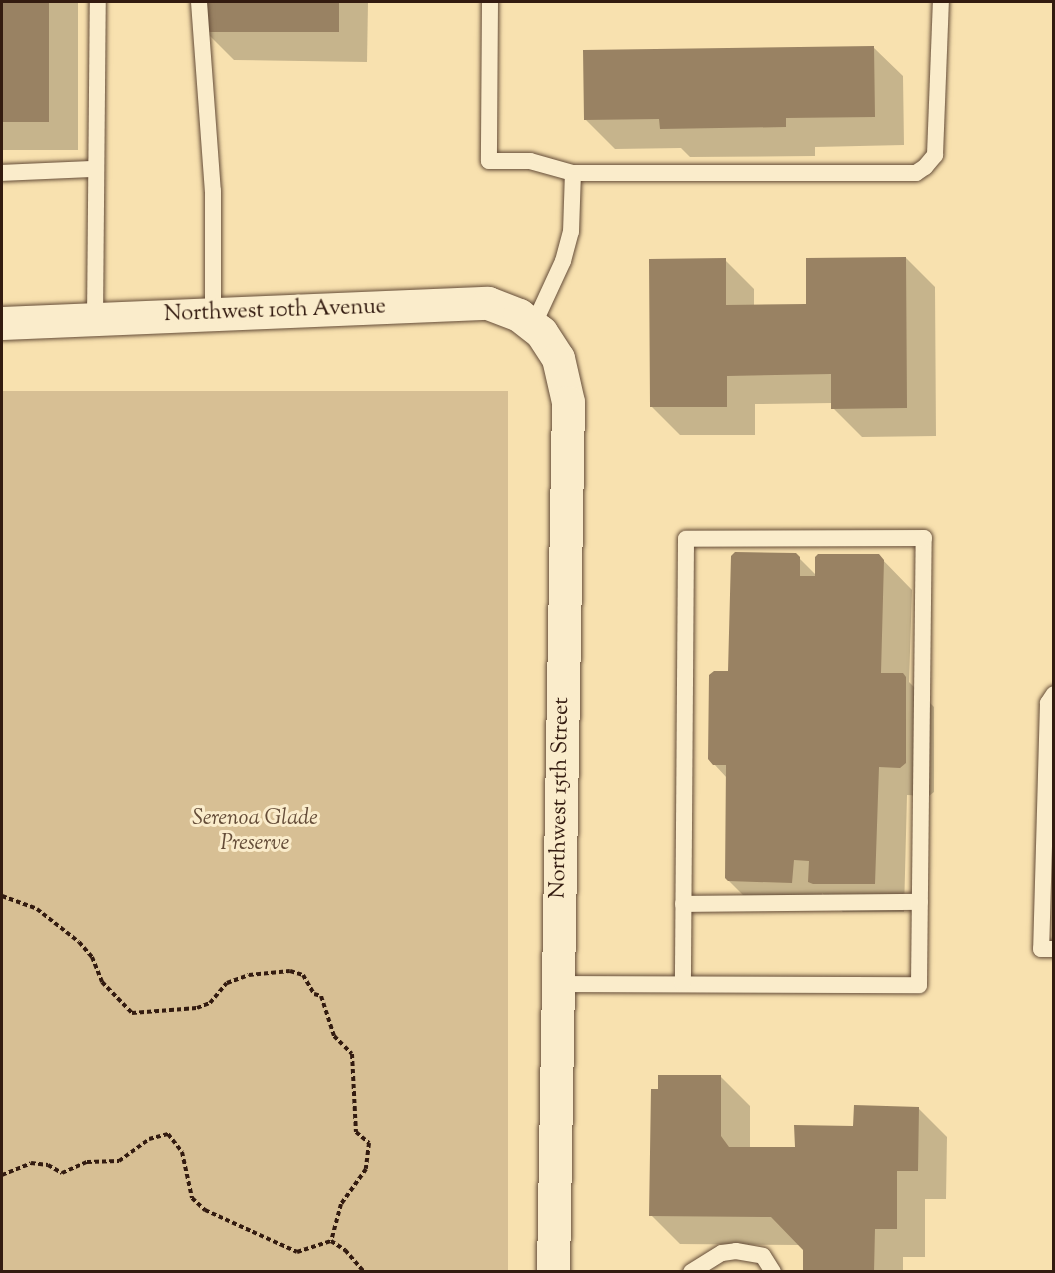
<!DOCTYPE html>
<style>
body{margin:0}
#map{position:relative;width:1055px;height:1273px;overflow:hidden;background:#f8e1af;font-family:"Sorts Mill Goudy",serif}
div>[style]{position:absolute}
[style*='--x']{left:calc(var(--x)*1px);top:calc(var(--y)*1px);width:calc(var(--w)*1px);rotate:calc(var(--a)*1deg)}
.green>*{inset:0;background:#d7bf94;transform-origin:0 0}
.shadow>*{inset:0;background:#0003;transform-origin:0 0}
.building>*{inset:0;background:#998263;transform-origin:0 0}
.path>*{height:4px;margin-top:-2px;transform-origin:0;background:repeating-linear-gradient(90deg,#331b10 0 4.5px,transparent 0 7.5px)}
.roads{filter:drop-shadow(0 0 2px #644c38) drop-shadow(0 0 2px #644c38)}
.service>*{height:16px;margin:-8px;padding:0 8px;transform-origin:8px;border-radius:8px;background:#faeccb}
.tertiary>*{height:33px;margin:-16.5px;padding:0 16.5px;transform-origin:16.5px;border-radius:16.5px;background:#faeccb}
span{translate:-50% -50%;white-space:nowrap;text-align:center;line-height:1.15;-webkit-text-stroke:6px #faeccb;paint-order:stroke}
.street-label{font-size:22px;color:#331b10}
.park-label{font-size:22px;color:#644c38;font-style:italic}
.frame{position:absolute;inset:0;border:3px solid #331b10;pointer-events:none}
</style>
<div id="map">
<div class="green">
<i style="left:508px;top:391px;width:880px;height:506px;rotate:90deg"></i>
</div>
<div class="shadow">
<i style="left:2px;top:2px;width:76px;height:148px"></i>
<i style="clip-path:polygon(205px 2px,368px 2px,367px 62px,234px 60px,205px 31px)"></i>
<i style="clip-path:polygon(874px 48px,903px 76px,904px 145px,815px 147px,815px 156px,690px 157px,681px 148px,615px 149px,586px 120px)"></i>
<i style="clip-path:polygon(906px 258px,935px 287px,936px 436px,862px 437px,833px 408px,833px 403px,755px 404px,755px 435px,680px 435px,651px 406px,725px 260px,754px 289px,754px 306px,807px 305px)"></i>
<i style="clip-path:polygon(795px 554px,816px 575px,878px 555px,912px 590px,909px 682px,934px 707px,934px 792px,929px 796px,907px 795px,904px 912px,843px 912px,822px 893px,820px 911px,758px 910px,726px 878px,727px 778px,714px 764px,730px 673px)"></i>
<i style="clip-path:polygon(721px 1077px,750px 1106px,750px 1148px,796px 1149px,918px 1108px,947px 1137px,946px 1199px,925px 1199px,925px 1257px,903px 1257px,903px 1272px,804px 1272px,804px 1249px,800px 1245px,680px 1244px,651px 1215px,659px 1090px)"></i>
</div>
<div class="building">
<i style="left:2px;top:2px;width:47px;height:120px"></i>
<i style="left:204px;top:2px;width:135px;height:30px"></i>
<i style="clip-path:polygon(874px 46px,875px 117px,786px 118px,786px 127px,660px 129px,659px 119px,584px 120px,583px 50px)"></i>
<i style="clip-path:polygon(906px 257px,907px 408px,831px 409px,831px 374px,727px 376px,727px 407px,650px 407px,649px 259px,726px 258px,726px 305px,806px 304px,806px 258px)"></i>
<i style="clip-path:polygon(735px 552px,796px 553px,800px 557px,800px 576px,815px 576px,815px 557px,818px 554px,879px 554px,884px 560px,881px 673px,903px 673px,906px 677px,906px 763px,900px 768px,879px 767px,875px 884px,813px 884px,808px 882px,809px 861px,794px 860px,792px 883px,728px 881px,725px 878px,726px 765px,713px 765px,708px 759px,709px 675px,714px 671px,728px 671px,731px 556px)"></i>
<i style="clip-path:polygon(658px 1075px,721px 1075px,721px 1136px,729px 1147px,795px 1147px,794px 1125px,853px 1126px,854px 1105px,919px 1107px,918px 1171px,897px 1171px,897px 1229px,875px 1229px,874px 1272px,803px 1272px,803px 1250px,771px 1217px,649px 1216px,651px 1089px,658px 1089px)"></i>
</div>
<div class="path">
<i style="--x:2;--y:896;--w:37;--a:20"></i>
<i style="--x:37;--y:909;--w:53;--a:38.2"></i>
<i style="--x:79;--y:942;--w:20;--a:49"></i>
<i style="--x:92;--y:957;--w:27;--a:68"></i>
<i style="--x:102;--y:982;--w:43;--a:45.9"></i>
<i style="--x:132;--y:1013;--w:65;--a:-4.4"></i>
<i style="--x:197;--y:1008;--w:14;--a:-21"></i>
<i style="--x:210;--y:1003;--w:26;--a:-50"></i>
<i style="--x:227;--y:983;--w:23;--a:-20"></i>
<i style="--x:249;--y:975;--w:41;--a:-5.6"></i>
<i style="--x:290;--y:971;--w:14;--a:17"></i>
<i style="--x:303;--y:975;--w:22;--a:60"></i>
<i style="--x:314;--y:994;--w:7;--a:16"></i>
<i style="--x:321;--y:996;--w:42;--a:72"></i>
<i style="--x:334;--y:1036;--w:25;--a:45"></i>
<i style="--x:352;--y:1054;--w:78;--a:87.1"></i>
<i style="--x:356;--y:1132;--w:17;--a:40"></i>
<i style="--x:369;--y:1143;--w:26;--a:97"></i>
<i style="--x:366;--y:1169;--w:43;--a:125.5"></i>
<i style="--x:341;--y:1204;--w:38;--a:105"></i>
<i style="--x:2;--y:1175;--w:31;--a:-22"></i>
<i style="--x:31;--y:1163;--w:17;--a:7"></i>
<i style="--x:48;--y:1165;--w:16;--a:30"></i>
<i style="--x:62;--y:1173;--w:27;--a:-24"></i>
<i style="--x:87;--y:1162;--w:32;--a:-2"></i>
<i style="--x:119;--y:1161;--w:37;--a:-36"></i>
<i style="--x:149;--y:1139;--w:20;--a:-15"></i>
<i style="--x:168;--y:1134;--w:23;--a:52"></i>
<i style="--x:182;--y:1152;--w:47;--a:77.7"></i>
<i style="--x:192;--y:1198;--w:18;--a:43"></i>
<i style="--x:205;--y:1210;--w:101;--a:24.5"></i>
<i style="--x:297;--y:1252;--w:36;--a:-18"></i>
<i style="--x:331;--y:1241;--w:17;--a:33"></i>
<i style="--x:345;--y:1250;--w:29;--a:49"></i>
</div>
<div class="roads">
<div class="service">
<i style="--x:199;--y:2;--w:190;--a:85.8"></i>
<i style="--x:213;--y:191;--w:123;--a:90"></i>
<i style="--x:490;--y:2;--w:159;--a:90.4"></i>
<i style="--x:489;--y:161;--w:41;--a:0"></i>
<i style="--x:530;--y:161;--w:45;--a:15.6"></i>
<i style="--x:2;--y:173;--w:93;--a:-2.5"></i>
<i style="--x:95;--y:319;--w:317;--a:-89.5"></i>
<i style="--x:533;--y:326;--w:72;--a:-65.2"></i>
<i style="--x:563;--y:261;--w:30;--a:-75"></i>
<i style="--x:571;--y:232;--w:59;--a:-88.1"></i>
<i style="--x:573;--y:173;--w:343;--a:0"></i>
<i style="--x:916;--y:173;--w:11;--a:-34"></i>
<i style="--x:925;--y:167;--w:16;--a:-50"></i>
<i style="--x:935;--y:155;--w:153;--a:-87.8"></i>
<i style="--x:1054;--y:694;--w:11;--a:124"></i>
<i style="--x:1048;--y:703;--w:246;--a:91.6"></i>
<i style="--x:1041;--y:949;--w:13;--a:0"></i>
<i style="--x:683;--y:904;--w:237;--a:-0.5"></i>
<i style="--x:558;--y:984;--w:361;--a:0.2"></i>
<i style="--x:919;--y:985;--w:447;--a:-89.4"></i>
<i style="--x:924;--y:538;--w:238;--a:179.8"></i>
<i style="--x:686;--y:539;--w:445;--a:90.4"></i>
<i style="--x:691;--y:1272;--w:36;--a:-32"></i>
<i style="--x:722;--y:1253;--w:14;--a:-8"></i>
<i style="--x:736;--y:1251;--w:27;--a:10"></i>
<i style="--x:763;--y:1256;--w:19;--a:58"></i>
</div>
<div class="tertiary">
<i style="--x:2;--y:323;--w:486;--a:-2.4"></i>
<i style="--x:488;--y:303;--w:33;--a:21"></i>
<i style="--x:519;--y:315;--w:28;--a:38"></i>
<i style="--x:541;--y:332;--w:31;--a:57"></i>
<i style="--x:558;--y:358;--w:45;--a:77.2"></i>
<i style="--x:568;--y:402;--w:870;--a:90.99"></i>
</div>
</div>
<div class="street-label">
<span style="left:275px;top:312px;rotate:-2deg">Northwest 10th Avenue</span>
<span style="left:561px;top:798px;rotate:-89deg">Northwest 15th Street</span>
</div>
<div class="park-label">
<span style="left:255px;top:832px">Serenoa Glade<br>Preserve</span>
</div>
<div class="frame"></div>
</div>
